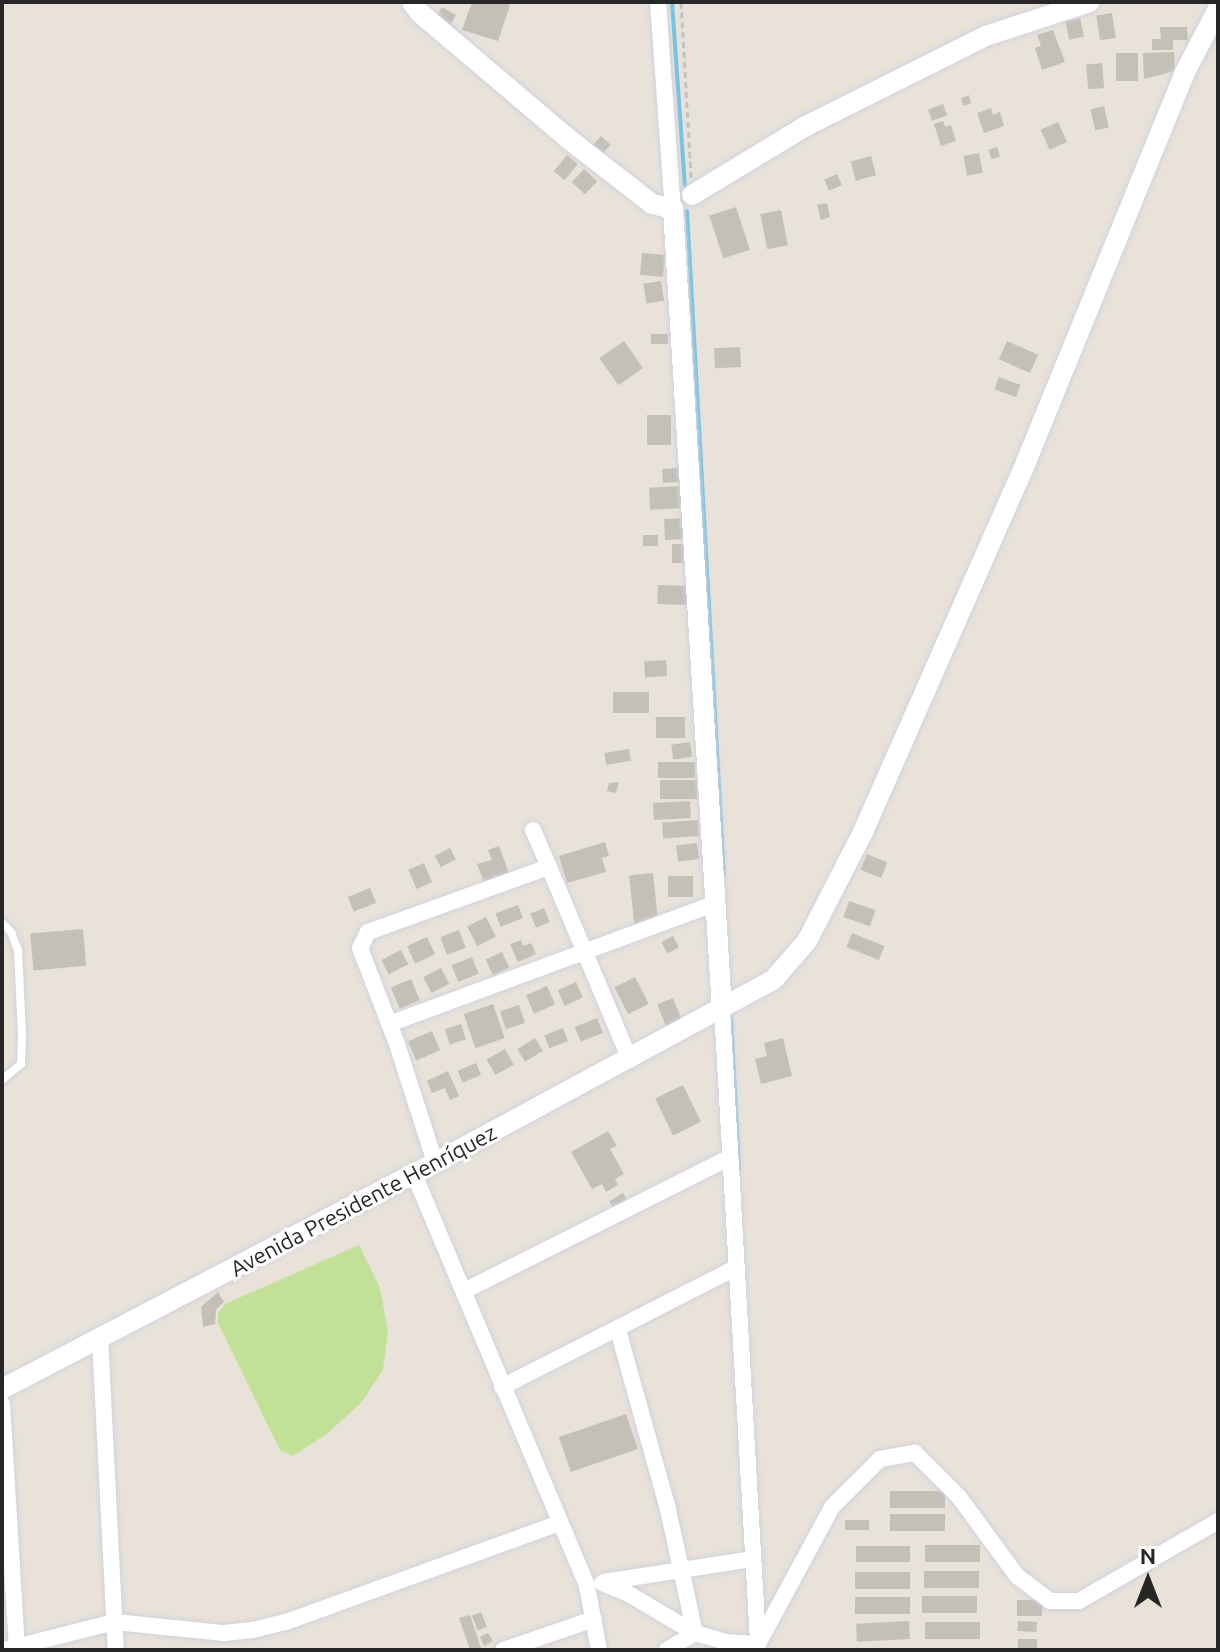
<!DOCTYPE html>
<meta charset="utf-8">
<style>
body{margin:0}
#map{position:relative;width:1220px;height:1652px;overflow:hidden;background:#e8e2d9;font-family:Ubuntu,sans-serif}
div>[style]{position:absolute}
[style*='--x']{left:calc(var(--x)*1px);top:calc(var(--y)*1px);width:calc(var(--w)*1px);rotate:calc(var(--a)*1deg)}
.pitch>*{inset:0;background:#c1e296}
.stream>*{height:4px;margin:-2px;padding:0 2px;transform-origin:2px;border-radius:2px;background:#74c4e3}
.building>*{inset:0;background:#c4c0b8;transform-origin:0 0}
.path>*{height:3px;margin-top:-1.5px;transform-origin:0;background:repeating-linear-gradient(90deg,#c3c3c3 0 6px,transparent 0 10px)}
.roads{filter:drop-shadow(0 0 2px #cfd2df) drop-shadow(0 0 2px #cfd2df)}
.service>*{height:8px;margin:-4px;padding:0 4px;transform-origin:4px;border-radius:4px;background:#fff}
.minor>*{height:16px;margin:-8px;padding:0 8px;transform-origin:8px;border-radius:8px;background:#fff}
.tertiary>*{height:20px;margin:-10px;padding:0 10px;transform-origin:10px;border-radius:10px;background:#fff}
span{translate:-50% -50%;white-space:nowrap;text-align:center;line-height:1.15;-webkit-text-stroke:6px #fff;paint-order:stroke}
.street-label{font-size:22px;color:#272727}
.frame{position:absolute;inset:0;border:4px solid #272727;pointer-events:none}
.north{position:absolute;left:1108px;top:1540px;width:80px;height:80px;-webkit-text-stroke:6px #fff;paint-order:stroke;rotate:0deg;font-size:22px;font-weight:700;line-height:32px;text-align:center;color:#272727}
.north::after{content:'';display:block;margin:auto;width:28px;height:36px;background:#272727;clip-path:polygon(50% 0,100% 100%,50% 72%,0 100%)}
</style>
<div id="map">
<div class="pitch">
<i style="clip-path:polygon(359px 1245px,380px 1288px,388px 1332px,383px 1370px,361px 1403px,328px 1433px,293px 1456px,280px 1450px,218px 1323px,218px 1313px,225px 1304px)"></i>
</div>
<div class="stream">
<i style="--x:672;--y:2;--w:184;--a:86"></i>
<i style="--x:687;--y:211;--w:666;--a:86.82"></i>
<i style="--x:731;--y:1019;--w:150;--a:86.9"></i>
</div>
<div class="building">
<i style="clip-path:polygon(472px 2px,511px 2px,498px 41px,462px 30px)"></i>
<i style="left:442px;top:7px;width:16px;height:12px;rotate:30deg"></i>
<i style="left:1112px;top:13px;width:25px;height:16px;rotate:81deg"></i>
<i style="left:1080px;top:18px;width:19px;height:15px;rotate:78deg"></i>
<i style="clip-path:polygon(1160px 27px,1187px 27px,1188px 40px,1173px 40px,1173px 50px,1152px 50px,1152px 39px,1161px 39px)"></i>
<i style="clip-path:polygon(1053px 30px,1065px 62px,1042px 70px,1035px 48px,1041px 46px,1037px 35px)"></i>
<i style="clip-path:polygon(1174px 52px,1175px 71px,1144px 79px,1143px 53px)"></i>
<i style="left:1116px;top:53px;width:22px;height:28px"></i>
<i style="left:1102px;top:63px;width:25px;height:16px;rotate:85deg"></i>
<i style="clip-path:polygon(969px 95px,971px 103px,963px 106px,961px 98px)"></i>
<i style="left:943px;top:104px;width:12px;height:16px;rotate:70deg"></i>
<i style="left:1104px;top:106px;width:22px;height:14px;rotate:77deg"></i>
<i style="clip-path:polygon(991px 108px,993px 115px,1000px 112px,1004px 126px,984px 133px,977px 113px)"></i>
<i style="clip-path:polygon(943px 121px,945px 127px,951px 125px,956px 141px,941px 146px,934px 124px)"></i>
<i style="left:1058px;top:122px;width:22px;height:19px;rotate:66deg"></i>
<i style="left:601px;top:136px;width:13px;height:16px;rotate:42deg"></i>
<i style="left:997px;top:147px;width:10px;height:9px;rotate:73deg"></i>
<i style="left:979px;top:153px;width:20px;height:16px;rotate:79deg"></i>
<i style="left:567px;top:155px;width:14px;height:21px;rotate:39deg"></i>
<i style="left:871px;top:156px;width:20px;height:21px;rotate:75deg"></i>
<i style="left:584px;top:169px;width:18px;height:18px;rotate:43deg"></i>
<i style="left:837px;top:174px;width:12px;height:14px;rotate:66deg"></i>
<i style="clip-path:polygon(827px 203px,830px 217px,821px 220px,817px 205px)"></i>
<i style="left:736px;top:207px;width:45px;height:28px;rotate:72deg"></i>
<i style="left:781px;top:210px;width:36px;height:21px;rotate:79deg"></i>
<i style="left:642px;top:253px;width:23px;height:22px;rotate:5deg"></i>
<i style="left:661px;top:281px;width:20px;height:18px;rotate:81deg"></i>
<i style="left:651px;top:334px;width:17px;height:10px"></i>
<i style="left:624px;top:341px;width:33px;height:30px;rotate:55deg"></i>
<i style="left:1007px;top:341px;width:34px;height:20px;rotate:24deg"></i>
<i style="left:740px;top:347px;width:20px;height:26px;rotate:87deg"></i>
<i style="left:999px;top:377px;width:23px;height:13px;rotate:20deg"></i>
<i style="left:647px;top:415px;width:24px;height:30px"></i>
<i style="left:678px;top:468px;width:14px;height:16px;rotate:86deg"></i>
<i style="left:682px;top:486px;width:22px;height:33px;rotate:87deg"></i>
<i style="left:683px;top:518px;width:21px;height:19px;rotate:87deg"></i>
<i style="left:643px;top:535px;width:15px;height:11px"></i>
<i style="left:672px;top:544px;width:18px;height:19px"></i>
<i style="left:658px;top:585px;width:30px;height:19px;rotate:2deg"></i>
<i style="left:666px;top:660px;width:16px;height:22px;rotate:86deg"></i>
<i style="left:613px;top:692px;width:36px;height:21px"></i>
<i style="left:656px;top:717px;width:29px;height:21px"></i>
<i style="left:690px;top:742px;width:15px;height:19px;rotate:82deg"></i>
<i style="left:629px;top:749px;width:12px;height:25px;rotate:81deg"></i>
<i style="left:658px;top:762px;width:37px;height:16px"></i>
<i style="left:697px;top:780px;width:19px;height:37px;rotate:90deg"></i>
<i style="clip-path:polygon(619px 782px,616px 793px,607px 791px,609px 783px)"></i>
<i style="left:690px;top:801px;width:17px;height:37px;rotate:87deg"></i>
<i style="left:698px;top:820px;width:16px;height:36px;rotate:86deg"></i>
<i style="clip-path:polygon(605px 842px,609px 856px,602px 858px,606px 872px,567px 883px,559px 856px)"></i>
<i style="left:697px;top:843px;width:16px;height:21px;rotate:83deg"></i>
<i style="clip-path:polygon(499px 846px,509px 873px,484px 882px,477px 864px,492px 860px,488px 850px)"></i>
<i style="left:450px;top:848px;width:13px;height:17px;rotate:63deg"></i>
<i style="left:867px;top:854px;width:22px;height:17px;rotate:22deg"></i>
<i style="left:424px;top:863px;width:21px;height:17px;rotate:67deg"></i>
<i style="left:653px;top:873px;width:49px;height:24px;rotate:84deg"></i>
<i style="left:668px;top:876px;width:25px;height:21px"></i>
<i style="left:370px;top:888px;width:16px;height:24px;rotate:68deg"></i>
<i style="left:849px;top:901px;width:28px;height:17px;rotate:19deg"></i>
<i style="left:518px;top:905px;width:14px;height:24px;rotate:69deg"></i>
<i style="left:544px;top:908px;width:15px;height:15px;rotate:67deg"></i>
<i style="left:486px;top:917px;width:22px;height:21px;rotate:63deg"></i>
<i style="left:83px;top:929px;width:37px;height:53px;rotate:85deg"></i>
<i style="left:459px;top:930px;width:19px;height:20px;rotate:69deg"></i>
<i style="left:852px;top:933px;width:35px;height:15px;rotate:22deg"></i>
<i style="left:673px;top:936px;width:13px;height:13px;rotate:63deg"></i>
<i style="left:427px;top:937px;width:19px;height:22px;rotate:65deg"></i>
<i style="clip-path:polygon(521px 940px,523px 946px,531px 943px,536px 954px,518px 962px,510px 944px)"></i>
<i style="left:401px;top:950px;width:16px;height:22px;rotate:63deg"></i>
<i style="left:502px;top:952px;width:17px;height:18px;rotate:65deg"></i>
<i style="left:472px;top:957px;width:18px;height:22px;rotate:68deg"></i>
<i style="left:441px;top:968px;width:18px;height:20px;rotate:63deg"></i>
<i style="left:635px;top:977px;width:30px;height:23px;rotate:63deg"></i>
<i style="left:411px;top:979px;width:23px;height:22px;rotate:67deg"></i>
<i style="left:576px;top:982px;width:17px;height:20px;rotate:66deg"></i>
<i style="left:547px;top:986px;width:20px;height:23px;rotate:66deg"></i>
<i style="left:673px;top:998px;width:24px;height:17px;rotate:68deg"></i>
<i style="left:493px;top:1004px;width:36px;height:31px;rotate:71deg"></i>
<i style="left:519px;top:1005px;width:19px;height:20px;rotate:72deg"></i>
<i style="left:597px;top:1018px;width:16px;height:24px;rotate:68deg"></i>
<i style="left:461px;top:1024px;width:16px;height:17px;rotate:72deg"></i>
<i style="left:563px;top:1028px;width:14px;height:20px;rotate:69deg"></i>
<i style="left:432px;top:1031px;width:21px;height:26px;rotate:67deg"></i>
<i style="left:535px;top:1038px;width:15px;height:21px;rotate:58deg"></i>
<i style="clip-path:polygon(783px 1038px,792px 1076px,761px 1084px,755px 1059px,767px 1056px,764px 1043px)"></i>
<i style="left:505px;top:1049px;width:18px;height:21px;rotate:61deg"></i>
<i style="left:476px;top:1063px;width:13px;height:20px;rotate:67deg"></i>
<i style="clip-path:polygon(448px 1071px,459px 1096px,450px 1100px,445px 1088px,432px 1093px,427px 1081px)"></i>
<i style="left:683px;top:1085px;width:41px;height:31px;rotate:64deg"></i>
<i style="clip-path:polygon(608px 1131px,617px 1146px,610px 1149px,624px 1174px,615px 1179px,618px 1185px,606px 1192px,602px 1184px,592px 1189px,571px 1152px)"></i>
<i style="left:623px;top:1193px;width:12px;height:16px;rotate:59deg"></i>
<i style="clip-path:polygon(218px 1292px,224px 1302px,216px 1310px,215px 1324px,203px 1327px,201px 1307px)"></i>
<i style="left:626px;top:1414px;width:37px;height:71px;rotate:71deg"></i>
<i style="left:890px;top:1491px;width:55px;height:17px"></i>
<i style="left:890px;top:1514px;width:55px;height:17px"></i>
<i style="left:845px;top:1520px;width:24px;height:10px"></i>
<i style="left:925px;top:1545px;width:55px;height:17px"></i>
<i style="left:856px;top:1546px;width:54px;height:16px"></i>
<i style="left:924px;top:1571px;width:55px;height:17px"></i>
<i style="left:855px;top:1572px;width:55px;height:17px"></i>
<i style="left:922px;top:1596px;width:55px;height:17px"></i>
<i style="left:855px;top:1597px;width:55px;height:17px"></i>
<i style="left:1017px;top:1600px;width:25px;height:16px"></i>
<i style="left:481px;top:1612px;width:16px;height:10px;rotate:68deg"></i>
<i style="clip-path:polygon(470px 1615px,481px 1648px,474px 1650px,470px 1650px,459px 1618px)"></i>
<i style="left:909px;top:1621px;width:18px;height:53px;rotate:87deg"></i>
<i style="left:1018px;top:1621px;width:19px;height:10px;rotate:3deg"></i>
<i style="left:925px;top:1622px;width:55px;height:17px"></i>
<i style="clip-path:polygon(488px 1633px,493px 1641px,484px 1646px,480px 1637px)"></i>
<i style="left:1037px;top:1639px;width:10px;height:19px;rotate:90deg"></i>
</div>
<div class="path">
<i style="--x:681;--y:2;--w:176;--a:86.7"></i>
</div>
<div class="roads">
<div class="service">
<i style="--x:2;--y:923;--w:13;--a:45"></i>
<i style="--x:11;--y:932;--w:19;--a:69"></i>
<i style="--x:18;--y:950;--w:85;--a:87.3"></i>
<i style="--x:22;--y:1035;--w:29;--a:92"></i>
<i style="--x:21;--y:1064;--w:25;--a:140"></i>
</div>
<div class="minor">
<i style="--x:658;--y:2;--w:208;--a:85.9"></i>
<i style="--x:533;--y:830;--w:40;--a:66.6"></i>
<i style="--x:722;--y:1009;--w:634;--a:86.74"></i>
<i style="--x:389;--y:1024;--w:346;--a:-20.3"></i>
<i style="--x:435;--y:1162;--w:124;--a:-107.9"></i>
<i style="--x:397;--y:1044;--w:103;--a:-111.1"></i>
<i style="--x:360;--y:948;--w:18;--a:-63"></i>
<i style="--x:368;--y:932;--w:192;--a:-19.8"></i>
<i style="--x:549;--y:867;--w:209;--a:67.2"></i>
<i style="--x:414;--y:1174;--w:447;--a:67.2"></i>
<i style="--x:587;--y:1586;--w:65;--a:79.4"></i>
<i style="--x:464;--y:1291;--w:298;--a:-26.7"></i>
<i style="--x:618;--y:1330;--w:182;--a:74.4"></i>
<i style="--x:667;--y:1505;--w:131;--a:77.7"></i>
<i style="--x:695;--y:1633;--w:33;--a:149"></i>
<i style="--x:100;--y:1338;--w:312;--a:87.1"></i>
<i style="--x:502;--y:1387;--w:263;--a:-27"></i>
<i style="--x:2;--y:1404;--w:246;--a:86.5"></i>
<i style="--x:604;--y:1582;--w:151;--a:-8.8"></i>
<i style="--x:602;--y:1583;--w:27;--a:22"></i>
<i style="--x:627;--y:1593;--w:79;--a:30.5"></i>
<i style="--x:695;--y:1633;--w:33;--a:16"></i>
<i style="--x:727;--y:1642;--w:31;--a:4"></i>
<i style="--x:758;--y:1644;--w:156;--a:-61.6"></i>
<i style="--x:832;--y:1507;--w:68;--a:-45"></i>
<i style="--x:880;--y:1459;--w:36;--a:-10"></i>
<i style="--x:915;--y:1453;--w:62;--a:45"></i>
<i style="--x:959;--y:1497;--w:98;--a:53.7"></i>
<i style="--x:1017;--y:1576;--w:41;--a:37.1"></i>
<i style="--x:1050;--y:1601;--w:29;--a:0"></i>
<i style="--x:1079;--y:1601;--w:160;--a:-29.9"></i>
<i style="--x:4;--y:1650;--w:114;--a:-14.2"></i>
<i style="--x:115;--y:1622;--w:110;--a:5.8"></i>
<i style="--x:224;--y:1633;--w:29;--a:-6"></i>
<i style="--x:253;--y:1630;--w:34;--a:-14"></i>
<i style="--x:286;--y:1622;--w:291;--a:-19.9"></i>
<i style="--x:503;--y:1650;--w:96;--a:-18.8"></i>
</div>
<div class="tertiary">
<i style="--x:412;--y:2;--w:14;--a:54"></i>
<i style="--x:420;--y:13;--w:192;--a:40.3"></i>
<i style="--x:566;--y:137;--w:109;--a:37.9"></i>
<i style="--x:652;--y:204;--w:22;--a:13"></i>
<i style="--x:673;--y:209;--w:801;--a:86.5"></i>
<i style="--x:692;--y:195;--w:133;--a:-31.2"></i>
<i style="--x:806;--y:126;--w:201;--a:-26.6"></i>
<i style="--x:986;--y:36;--w:109;--a:-18.1"></i>
<i style="--x:2;--y:1389;--w:465;--a:-27.6"></i>
<i style="--x:414;--y:1174;--w:409;--a:-28.4"></i>
<i style="--x:774;--y:979;--w:50;--a:-49"></i>
<i style="--x:807;--y:941;--w:123;--a:-62.8"></i>
<i style="--x:863;--y:832;--w:404;--a:-66.2"></i>
<i style="--x:1026;--y:462;--w:419;--a:-67.8"></i>
<i style="--x:1184;--y:74;--w:73;--a:-62.4"></i>
</div>
</div>
<div class="street-label">
<span style="left:363px;top:1200px;rotate:-28deg">Avenida Presidente Henríquez</span>
</div>
<div class="frame"></div>
<div class="north">N</div>
</div>
